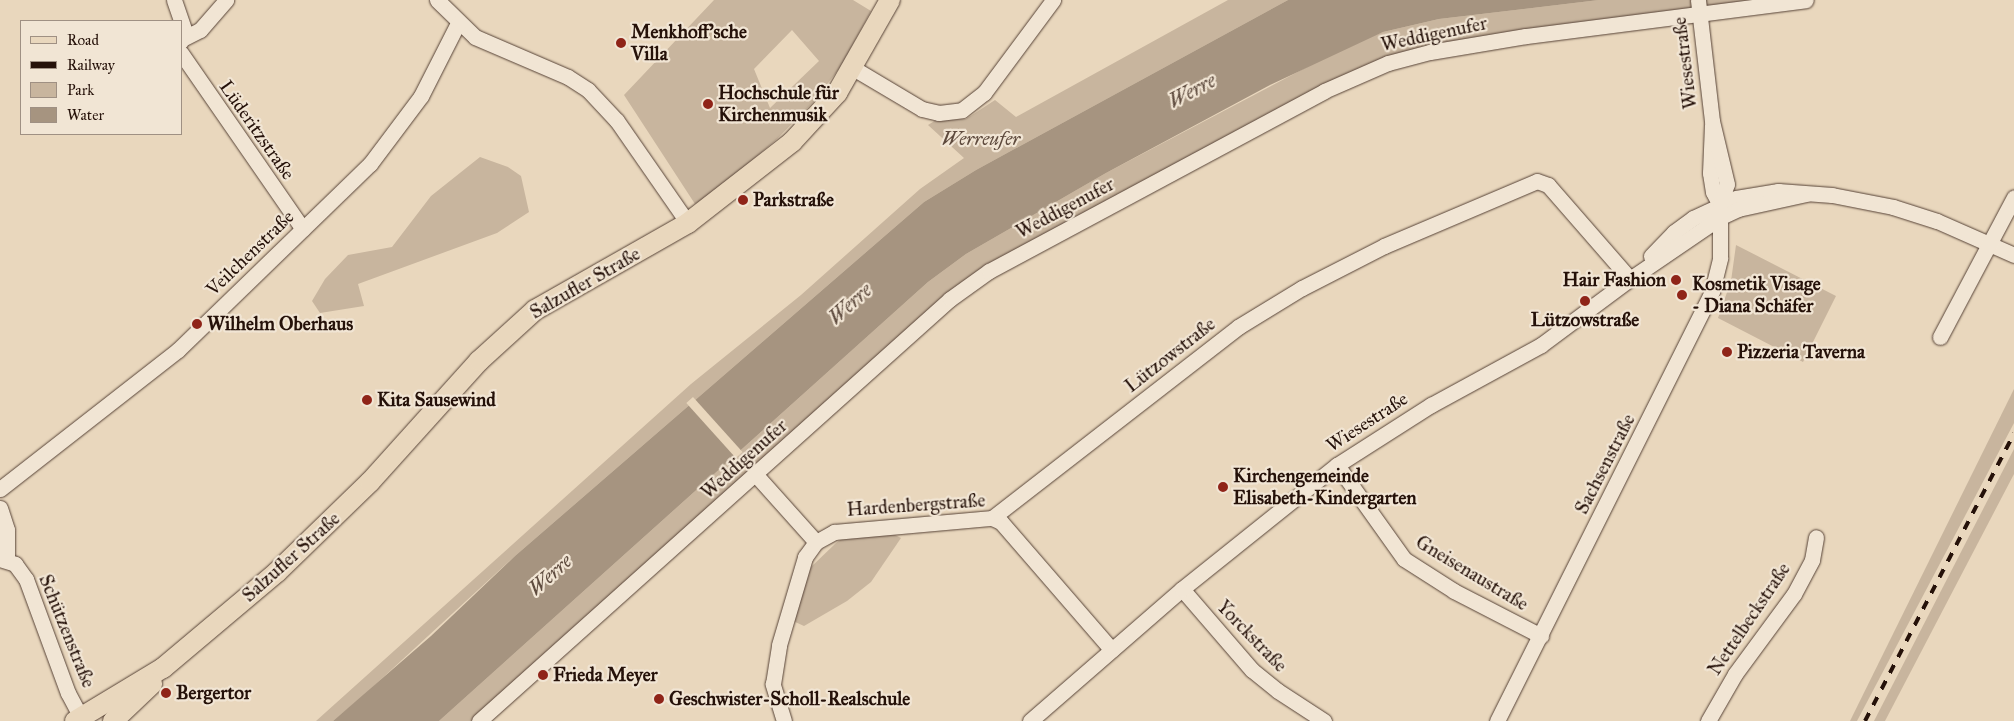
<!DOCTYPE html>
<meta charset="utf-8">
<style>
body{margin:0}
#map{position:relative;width:2014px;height:721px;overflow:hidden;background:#e9d7bd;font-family:"IM FELL Great Primer",serif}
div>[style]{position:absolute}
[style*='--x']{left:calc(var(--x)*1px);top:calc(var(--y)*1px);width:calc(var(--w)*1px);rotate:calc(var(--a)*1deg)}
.green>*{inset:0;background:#c8b59e}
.water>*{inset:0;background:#a69480}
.pier>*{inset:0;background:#e9d7bd;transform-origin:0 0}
.roads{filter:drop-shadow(0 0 1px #564236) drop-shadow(0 0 1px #564236)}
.minor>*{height:15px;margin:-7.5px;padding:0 7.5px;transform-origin:7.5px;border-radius:7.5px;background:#f1e5d4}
.major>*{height:20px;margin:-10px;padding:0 10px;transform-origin:10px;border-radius:10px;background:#e9d7bd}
.rail>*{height:4px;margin-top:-2px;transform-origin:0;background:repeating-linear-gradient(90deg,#251109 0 9px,transparent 0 18px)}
.dots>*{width:14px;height:14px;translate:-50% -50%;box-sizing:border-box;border:2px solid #f1e5d4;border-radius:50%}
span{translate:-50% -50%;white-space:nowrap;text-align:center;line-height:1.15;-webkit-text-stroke:4.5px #f1e5d4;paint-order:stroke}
.poi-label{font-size:19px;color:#251109;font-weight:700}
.left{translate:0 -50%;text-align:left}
.right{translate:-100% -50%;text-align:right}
.street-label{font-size:19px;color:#251109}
.park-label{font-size:19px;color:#5e4a3d;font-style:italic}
.water-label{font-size:20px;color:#5f4c3f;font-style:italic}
.legend{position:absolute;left:20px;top:20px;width:162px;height:115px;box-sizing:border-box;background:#f1e5d4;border:1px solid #9f9083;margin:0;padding:6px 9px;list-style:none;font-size:15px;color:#251109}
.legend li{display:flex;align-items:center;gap:10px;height:25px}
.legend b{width:25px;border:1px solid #9f9083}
</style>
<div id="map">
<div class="green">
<i style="clip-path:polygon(evenodd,714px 0,853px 0,871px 11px,841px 66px,816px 99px,777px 139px,722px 186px,695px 204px,624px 95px,714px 0,792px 30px,819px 61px,770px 108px,754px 69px,792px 30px)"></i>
<i style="clip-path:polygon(1228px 0,1288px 0,976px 170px,924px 202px,515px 556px,364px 695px,333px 721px,316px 721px,691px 384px,801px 295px,920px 189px,964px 158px,928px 125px,936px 120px,966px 119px,995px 100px,1016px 117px)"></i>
<i style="clip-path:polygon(1599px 0,1772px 0,1417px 49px,987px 269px,472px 721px,439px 721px,928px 282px,966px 254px,1106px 173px,1347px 46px,1383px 32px,1439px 19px)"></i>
<i style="clip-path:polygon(480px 157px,508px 167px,521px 176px,529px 212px,497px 233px,358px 284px,364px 306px,320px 313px,312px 301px,325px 279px,348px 255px,392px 247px,431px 196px)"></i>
<i style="clip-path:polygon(1736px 245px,1836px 296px,1803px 362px,1718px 318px,1731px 281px)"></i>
<i style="clip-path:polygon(2014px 389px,2014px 423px,1857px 721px,1850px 721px)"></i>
<i style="clip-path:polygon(2014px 449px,2014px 474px,1885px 721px,1874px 721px)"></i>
<i style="clip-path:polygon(891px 533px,901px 538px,871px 582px,847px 601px,804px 626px,793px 621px,811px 567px,836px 543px,843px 538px)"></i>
</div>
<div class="water">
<i style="clip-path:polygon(1288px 0,1599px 0,1439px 19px,1383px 32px,1270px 85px,1106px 173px,966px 254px,928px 282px,439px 721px,333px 721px,431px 636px,515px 556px,924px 202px,976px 170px)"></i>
</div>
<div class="pier">
<i style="left:693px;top:397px;width:74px;height:9px;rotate:48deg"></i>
</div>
<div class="roads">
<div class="minor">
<i style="--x:174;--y:0;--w:34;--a:71"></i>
<i style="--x:185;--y:32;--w:10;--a:114"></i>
<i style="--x:437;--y:0;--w:53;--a:44.2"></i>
<i style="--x:475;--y:37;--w:101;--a:23.3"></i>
<i style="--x:568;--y:77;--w:24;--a:33"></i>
<i style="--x:588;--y:90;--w:42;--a:46.9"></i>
<i style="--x:617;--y:121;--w:124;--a:55.2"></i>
<i style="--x:186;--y:37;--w:16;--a:-27"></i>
<i style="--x:200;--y:30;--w:40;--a:-49"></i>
<i style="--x:181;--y:53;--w:214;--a:55.3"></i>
<i style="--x:853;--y:68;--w:80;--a:30.7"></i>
<i style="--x:922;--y:109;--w:17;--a:13"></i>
<i style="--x:939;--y:113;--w:23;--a:-7"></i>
<i style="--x:962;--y:110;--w:28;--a:-38"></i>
<i style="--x:984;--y:93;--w:116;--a:-53.4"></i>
<i style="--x:1712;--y:125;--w:48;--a:92.4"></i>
<i style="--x:1710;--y:173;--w:19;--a:81"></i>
<i style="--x:1713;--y:192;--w:15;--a:62"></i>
<i style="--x:1651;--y:256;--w:33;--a:-46"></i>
<i style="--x:1674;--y:232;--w:24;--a:-36"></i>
<i style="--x:1693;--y:218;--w:47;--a:-24.9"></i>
<i style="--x:1736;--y:198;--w:43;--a:-9.5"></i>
<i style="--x:1778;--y:191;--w:54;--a:4.2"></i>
<i style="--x:1832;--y:195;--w:62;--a:11.1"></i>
<i style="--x:1893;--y:207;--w:46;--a:17.7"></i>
<i style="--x:1937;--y:221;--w:84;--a:23.8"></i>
<i style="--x:1940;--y:337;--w:158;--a:-62.1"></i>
<i style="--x:1337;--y:465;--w:115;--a:54.5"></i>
<i style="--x:1404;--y:559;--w:59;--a:32.6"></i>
<i style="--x:1454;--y:591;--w:98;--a:27.3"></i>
<i style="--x:756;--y:475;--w:90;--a:48.2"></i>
<i style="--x:0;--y:489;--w:226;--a:-38"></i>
<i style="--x:178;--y:350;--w:267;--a:-44.1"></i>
<i style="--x:370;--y:164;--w:85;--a:-53.1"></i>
<i style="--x:421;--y:96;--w:82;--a:-63.1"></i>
<i style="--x:0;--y:508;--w:23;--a:72"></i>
<i style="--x:7;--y:530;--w:30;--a:90"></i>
<i style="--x:992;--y:518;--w:311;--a:-37.8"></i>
<i style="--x:1238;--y:327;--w:75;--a:-31.4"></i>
<i style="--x:1302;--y:288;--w:92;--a:-27.1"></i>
<i style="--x:1384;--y:246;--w:166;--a:-23"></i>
<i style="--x:1537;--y:181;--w:12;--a:20"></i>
<i style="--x:1548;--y:185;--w:125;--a:48.9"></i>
<i style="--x:0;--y:559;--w:16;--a:18"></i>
<i style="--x:15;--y:564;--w:19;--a:54"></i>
<i style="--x:26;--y:579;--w:121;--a:69.8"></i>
<i style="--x:68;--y:693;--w:32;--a:62"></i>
<i style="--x:1182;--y:589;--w:107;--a:49.2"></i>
<i style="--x:1252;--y:670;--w:33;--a:39"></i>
<i style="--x:1278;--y:691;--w:55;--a:33.1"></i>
<i style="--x:479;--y:721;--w:632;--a:-41.86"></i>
<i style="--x:950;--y:299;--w:48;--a:-35.7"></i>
<i style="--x:989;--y:271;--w:380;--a:-28.2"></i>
<i style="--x:1324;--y:91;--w:70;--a:-23.6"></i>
<i style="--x:1388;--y:63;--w:43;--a:-14.7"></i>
<i style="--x:1430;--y:52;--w:97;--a:-9.5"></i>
<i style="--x:1526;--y:36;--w:282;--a:-7.3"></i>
<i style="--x:784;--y:721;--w:39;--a:-107"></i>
<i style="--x:773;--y:684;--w:39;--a:-81"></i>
<i style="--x:779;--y:645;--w:92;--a:-73.5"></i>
<i style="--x:805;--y:557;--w:19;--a:-54"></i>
<i style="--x:816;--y:542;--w:21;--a:-29"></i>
<i style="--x:834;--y:532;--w:159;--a:-5.1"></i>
<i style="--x:992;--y:518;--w:10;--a:24"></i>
<i style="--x:1001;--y:522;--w:169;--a:49.1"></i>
<i style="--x:1030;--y:721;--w:201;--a:-41"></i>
<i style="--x:1182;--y:589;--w:198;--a:-38.7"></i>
<i style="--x:1337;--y:465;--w:112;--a:-32.6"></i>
<i style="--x:1431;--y:405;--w:125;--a:-28.6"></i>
<i style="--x:1541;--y:345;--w:111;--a:-36.6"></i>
<i style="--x:1630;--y:279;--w:110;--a:-34.3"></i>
<i style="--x:1721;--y:217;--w:19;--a:-25"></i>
<i style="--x:1738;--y:209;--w:70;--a:-12.4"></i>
<i style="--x:1497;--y:721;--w:481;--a:-63.4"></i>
<i style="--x:1712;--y:291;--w:34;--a:-76"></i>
<i style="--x:1720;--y:258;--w:53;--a:-90"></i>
<i style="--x:1720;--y:205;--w:22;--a:-72"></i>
<i style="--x:1727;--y:184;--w:65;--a:-103.4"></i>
<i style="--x:1712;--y:121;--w:122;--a:-96.6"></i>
<i style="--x:1708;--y:721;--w:54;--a:-60.1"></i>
<i style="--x:1735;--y:674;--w:99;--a:-53.6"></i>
<i style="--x:1794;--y:594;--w:38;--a:-62"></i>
<i style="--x:1812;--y:560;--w:23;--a:-80"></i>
</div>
<div class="major">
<i style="--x:75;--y:721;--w:103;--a:-31.1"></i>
<i style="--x:163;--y:668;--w:149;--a:-40.1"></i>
<i style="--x:277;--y:572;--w:129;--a:-44.1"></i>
<i style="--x:370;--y:482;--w:163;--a:-48"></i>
<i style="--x:479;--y:361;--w:76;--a:-42.3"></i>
<i style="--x:535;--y:310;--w:176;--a:-29.6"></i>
<i style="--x:688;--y:223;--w:132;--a:-37.9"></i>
<i style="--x:792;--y:142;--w:67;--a:-47.4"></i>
<i style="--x:837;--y:93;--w:107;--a:-60.3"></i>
<i style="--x:113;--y:721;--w:54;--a:-43.5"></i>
</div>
</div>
<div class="rail">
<i style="--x:1865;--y:721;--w:324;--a:-62.6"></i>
</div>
<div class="dots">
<i style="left:621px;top:43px;background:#8f2418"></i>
<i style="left:708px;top:104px;background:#8f2418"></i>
<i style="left:743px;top:200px;background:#8f2418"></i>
<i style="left:1676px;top:280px;background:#8f2418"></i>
<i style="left:1682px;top:295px;background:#8f2418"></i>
<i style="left:1585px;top:301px;background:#8f2418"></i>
<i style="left:197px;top:324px;background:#8f2418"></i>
<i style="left:1727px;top:352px;background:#8f2418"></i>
<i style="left:367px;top:400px;background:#8f2418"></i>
<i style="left:1223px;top:487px;background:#8f2418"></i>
<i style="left:543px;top:675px;background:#8f2418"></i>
<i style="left:166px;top:693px;background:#8f2418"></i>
<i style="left:659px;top:699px;background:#8f2418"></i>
</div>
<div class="poi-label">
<span class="left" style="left:631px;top:43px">Menkhoff'sche<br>Villa</span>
<span class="left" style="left:718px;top:104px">Hochschule für<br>Kirchenmusik</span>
<span class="left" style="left:753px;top:200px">Parkstraße</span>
<span class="right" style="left:1666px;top:280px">Hair Fashion</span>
<span class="left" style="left:1692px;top:295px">Kosmetik Visage<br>- Diana Schäfer</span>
<span style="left:1585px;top:320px">Lützowstraße</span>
<span class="left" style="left:207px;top:324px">Wilhelm Oberhaus</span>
<span class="left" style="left:1737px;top:352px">Pizzeria Taverna</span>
<span class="left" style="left:377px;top:400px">Kita Sausewind</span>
<span class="left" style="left:1233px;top:487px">Kirchengemeinde<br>Elisabeth-Kindergarten</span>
<span class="left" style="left:553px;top:675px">Frieda Meyer</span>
<span class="left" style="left:176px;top:693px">Bergertor</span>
<span class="left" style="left:669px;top:699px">Geschwister-Scholl-Realschule</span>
</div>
<div class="street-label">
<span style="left:1434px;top:34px;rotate:-12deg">Weddigenufer</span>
<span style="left:1685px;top:63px;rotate:-97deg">Wiesestraße</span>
<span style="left:257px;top:130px;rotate:55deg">Lüderitzstraße</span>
<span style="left:1065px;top:208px;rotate:-28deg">Weddigenufer</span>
<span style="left:250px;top:253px;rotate:-44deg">Veilchenstraße</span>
<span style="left:585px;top:283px;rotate:-30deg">Salzufler Straße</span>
<span style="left:1170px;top:355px;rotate:-38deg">Lützowstraße</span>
<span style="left:1367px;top:422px;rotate:-33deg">Wiesestraße</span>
<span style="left:744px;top:459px;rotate:-42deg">Weddigenufer</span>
<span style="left:1605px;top:464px;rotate:-63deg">Sachsenstraße</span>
<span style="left:916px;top:505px;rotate:-4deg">Hardenbergstraße</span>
<span style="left:291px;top:557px;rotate:-42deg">Salzufler Straße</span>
<span style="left:1472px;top:573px;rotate:31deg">Gneisenaustraße</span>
<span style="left:1749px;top:619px;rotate:-56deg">Nettelbeckstraße</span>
<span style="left:67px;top:631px;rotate:68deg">Schützenstraße</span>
<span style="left:1252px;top:636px;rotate:46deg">Yorckstraße</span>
</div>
<div class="park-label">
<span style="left:981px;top:139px">Werreufer</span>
</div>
<div class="water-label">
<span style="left:1192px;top:91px;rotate:-28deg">Werre</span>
<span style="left:850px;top:304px;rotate:-42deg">Werre</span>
<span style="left:550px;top:575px;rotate:-42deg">Werre</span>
</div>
<ul class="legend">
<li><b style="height:6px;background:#e9d7bd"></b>Road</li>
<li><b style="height:6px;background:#251109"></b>Railway</li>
<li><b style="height:14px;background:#c8b59e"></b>Park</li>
<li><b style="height:14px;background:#a69480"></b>Water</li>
</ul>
</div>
